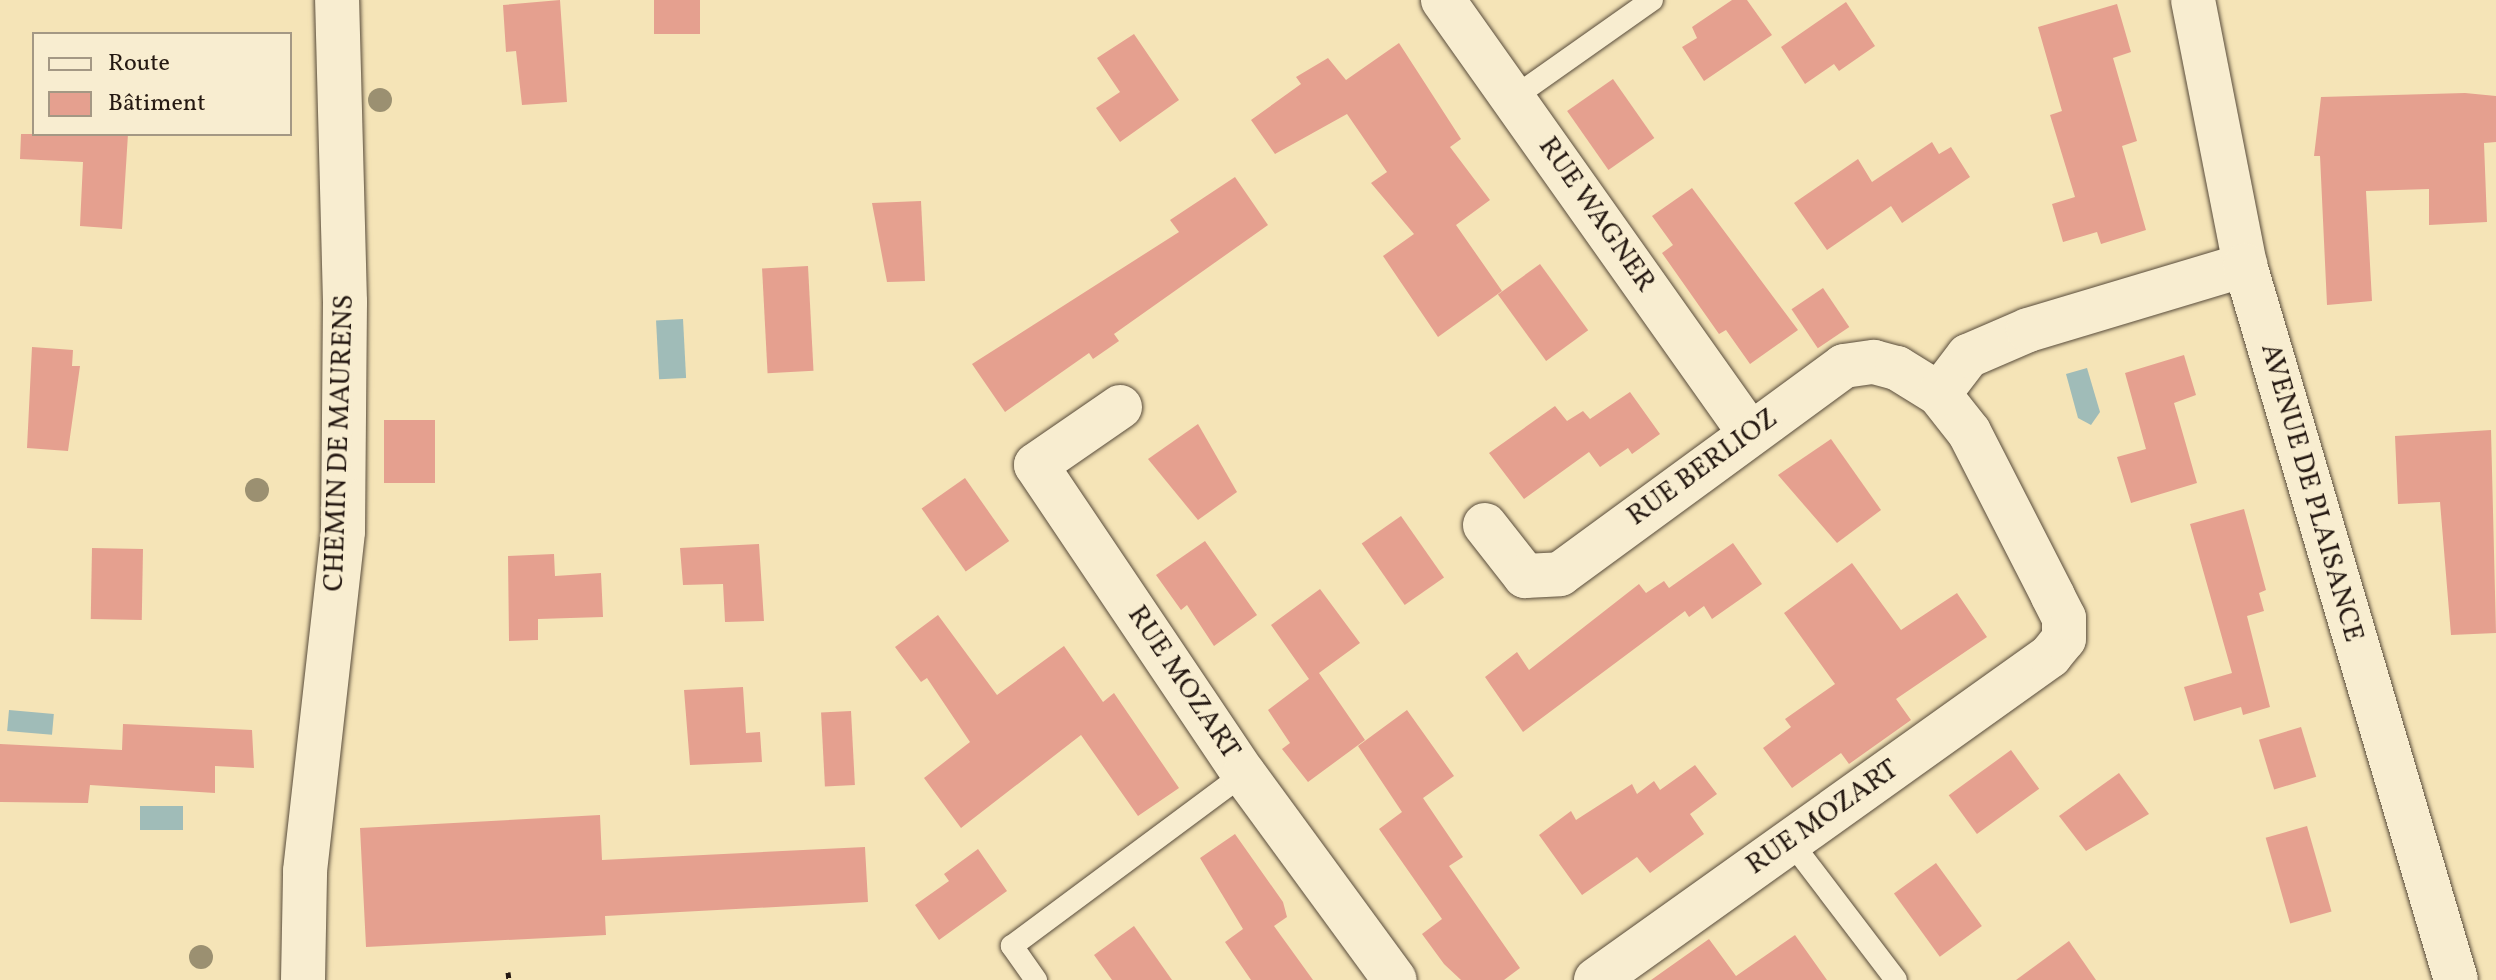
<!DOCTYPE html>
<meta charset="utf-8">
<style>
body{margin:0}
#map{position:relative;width:2496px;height:980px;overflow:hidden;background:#f5e4b7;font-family:Vollkorn,serif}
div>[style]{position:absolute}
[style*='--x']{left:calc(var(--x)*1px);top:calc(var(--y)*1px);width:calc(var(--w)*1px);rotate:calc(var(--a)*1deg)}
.water>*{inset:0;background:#a0bcb8;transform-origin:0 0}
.building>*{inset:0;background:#e5a08f;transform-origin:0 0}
.path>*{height:5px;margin-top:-2.5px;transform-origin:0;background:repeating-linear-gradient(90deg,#251912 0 6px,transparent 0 10px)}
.roads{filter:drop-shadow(0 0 2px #594c3b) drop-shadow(0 0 2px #594c3b)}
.lane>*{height:22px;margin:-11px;padding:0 11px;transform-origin:11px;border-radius:11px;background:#f8edd0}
.street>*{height:44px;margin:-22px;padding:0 22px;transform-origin:22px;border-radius:22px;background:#f8edd0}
.secondary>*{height:44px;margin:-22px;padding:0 22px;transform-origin:22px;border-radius:22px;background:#f8edd0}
.trees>*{width:24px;height:24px;margin:-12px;border-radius:50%;background:#9b9071}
span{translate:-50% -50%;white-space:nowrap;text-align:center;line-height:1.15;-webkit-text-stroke:8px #f8edd0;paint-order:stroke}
.street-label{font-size:28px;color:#251912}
.legend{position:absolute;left:32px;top:32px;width:260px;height:104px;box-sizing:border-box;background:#f8edd0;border:2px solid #a49884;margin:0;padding:10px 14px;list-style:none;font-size:24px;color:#251912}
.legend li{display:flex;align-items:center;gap:16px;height:40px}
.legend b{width:40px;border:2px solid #a49884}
</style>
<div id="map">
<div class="water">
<i style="left:683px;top:319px;width:59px;height:27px;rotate:87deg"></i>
<i style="clip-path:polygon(2087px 368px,2100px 412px,2091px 425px,2078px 418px,2066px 374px)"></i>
<i style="left:9px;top:710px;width:45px;height:21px;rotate:5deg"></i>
<i style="left:140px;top:806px;width:43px;height:24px"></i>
</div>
<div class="building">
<i style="clip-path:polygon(560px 0,567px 102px,522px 105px,516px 51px,506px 52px,503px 5px)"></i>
<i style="left:654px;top:0;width:46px;height:34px"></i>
<i style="clip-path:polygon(1732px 0,1747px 0,1772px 35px,1704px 81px,1682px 47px,1697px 38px,1692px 27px)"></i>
<i style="clip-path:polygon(1846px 2px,1875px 46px,1839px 71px,1834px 64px,1805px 84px,1781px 47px)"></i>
<i style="clip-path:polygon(2117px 4px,2131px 52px,2113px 58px,2137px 141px,2122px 146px,2146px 230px,2101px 244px,2097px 232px,2063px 242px,2052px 204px,2075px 197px,2050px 115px,2062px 111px,2038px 27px)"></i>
<i style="clip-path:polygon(1134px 34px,1179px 100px,1120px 142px,1096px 108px,1120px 92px,1097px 58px)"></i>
<i style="clip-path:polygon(1399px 43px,1461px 139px,1450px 147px,1490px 200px,1456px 225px,1502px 291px,1438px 337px,1383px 256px,1414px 234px,1371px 183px,1387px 172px,1347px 114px,1275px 154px,1251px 120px,1301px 84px,1296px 77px,1328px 58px,1346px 80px)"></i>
<i style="left:1613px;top:79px;width:72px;height:56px;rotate:55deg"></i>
<i style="clip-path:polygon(2465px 93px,2496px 96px,2496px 142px,2484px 143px,2487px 222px,2429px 225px,2429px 189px,2366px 191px,2372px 301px,2327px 305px,2320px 156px,2314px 156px,2321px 97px)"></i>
<i style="clip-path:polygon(21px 134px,128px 134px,122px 229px,80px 226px,83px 162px,20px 159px)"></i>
<i style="clip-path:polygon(1932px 142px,1939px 154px,1951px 147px,1970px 177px,1902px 223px,1891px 206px,1827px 250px,1794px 203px,1858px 159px,1872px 182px)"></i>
<i style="clip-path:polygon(1235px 177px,1268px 225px,1114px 334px,1119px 341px,1093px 359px,1089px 353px,1005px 412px,972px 364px,1179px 232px,1170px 220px)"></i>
<i style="clip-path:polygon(1692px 188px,1798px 330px,1750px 364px,1726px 330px,1719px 334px,1662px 253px,1673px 245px,1652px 216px)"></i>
<i style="clip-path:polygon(921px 201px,925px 281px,887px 282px,872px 203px)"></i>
<i style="left:1540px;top:264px;width:82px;height:52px;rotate:54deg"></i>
<i style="left:808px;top:266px;width:105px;height:46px;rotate:87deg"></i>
<i style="left:1823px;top:288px;width:47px;height:38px;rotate:56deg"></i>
<i style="clip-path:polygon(32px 347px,73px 350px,72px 366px,80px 366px,68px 451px,27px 448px)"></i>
<i style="clip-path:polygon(2184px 355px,2196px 395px,2174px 403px,2197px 483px,2131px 503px,2117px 457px,2146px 449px,2125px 373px)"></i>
<i style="clip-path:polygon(1630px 392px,1660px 434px,1632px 454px,1628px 448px,1600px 467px,1589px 452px,1524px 499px,1489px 453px,1555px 406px,1567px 421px,1583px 411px,1590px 419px)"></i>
<i style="left:384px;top:420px;width:51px;height:63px"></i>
<i style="clip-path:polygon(1198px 424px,1237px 492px,1198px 520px,1148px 459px)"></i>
<i style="clip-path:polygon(2491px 430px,2496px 633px,2451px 635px,2440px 502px,2398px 504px,2395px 436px)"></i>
<i style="clip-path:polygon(1831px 439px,1881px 510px,1837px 543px,1778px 475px)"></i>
<i style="left:965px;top:478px;width:77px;height:53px;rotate:55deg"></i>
<i style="clip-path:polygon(2244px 509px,2266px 590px,2259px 593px,2264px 611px,2247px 616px,2270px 707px,2243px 715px,2241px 707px,2194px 721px,2184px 687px,2232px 673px,2190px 524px)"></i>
<i style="left:1401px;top:516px;width:75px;height:48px;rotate:55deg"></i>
<i style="clip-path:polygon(1205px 541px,1257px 615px,1214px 646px,1187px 605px,1181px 610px,1156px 575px)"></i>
<i style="clip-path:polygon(1733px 543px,1762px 584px,1712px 619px,1704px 606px,1689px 617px,1685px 611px,1523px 732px,1485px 677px,1517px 652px,1529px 670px,1639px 584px,1646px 593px,1664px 581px,1669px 588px)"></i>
<i style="clip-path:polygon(759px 544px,764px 621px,725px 622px,723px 584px,683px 585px,680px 548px)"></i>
<i style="left:92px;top:548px;width:51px;height:71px;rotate:1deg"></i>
<i style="clip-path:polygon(554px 554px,555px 576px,601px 573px,603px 617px,538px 619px,538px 640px,509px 641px,508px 556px)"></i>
<i style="clip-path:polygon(1852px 563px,1901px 630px,1957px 593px,1987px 637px,1896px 699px,1911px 720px,1849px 764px,1841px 753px,1792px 788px,1763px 748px,1791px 727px,1785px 719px,1835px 684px,1784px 613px)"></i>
<i style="clip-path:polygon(1320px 589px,1360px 643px,1319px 673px,1365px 740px,1308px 782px,1282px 749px,1290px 743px,1268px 710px,1309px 679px,1271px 625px)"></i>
<i style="clip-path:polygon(938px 615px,997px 695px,1064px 646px,1103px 702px,1114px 693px,1179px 788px,1138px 816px,1081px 735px,961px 828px,924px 778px,970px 742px,927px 678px,921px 682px,895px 647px)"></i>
<i style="clip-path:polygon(743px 687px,746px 733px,760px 732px,762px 762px,690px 765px,684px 690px)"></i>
<i style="clip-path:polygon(1407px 710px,1454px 776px,1423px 798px,1463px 857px,1449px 866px,1520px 968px,1504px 980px,1461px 980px,1444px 964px,1422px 934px,1442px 919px,1379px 829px,1402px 812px,1358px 746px)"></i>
<i style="left:851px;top:711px;width:74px;height:30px;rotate:87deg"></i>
<i style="clip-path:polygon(123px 724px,252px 730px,254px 768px,215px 766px,215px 793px,90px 785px,88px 803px,0 802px,0 744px,122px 750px)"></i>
<i style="left:2301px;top:727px;width:52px;height:44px;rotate:73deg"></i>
<i style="left:2011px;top:750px;width:48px;height:77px;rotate:54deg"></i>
<i style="clip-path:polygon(1695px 765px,1717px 794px,1690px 814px,1704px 834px,1650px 873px,1637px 857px,1582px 895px,1539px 835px,1571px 811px,1576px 820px,1632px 784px,1637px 794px,1654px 781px,1660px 790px)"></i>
<i style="clip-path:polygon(2119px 773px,2149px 814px,2086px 851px,2059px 816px)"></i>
<i style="clip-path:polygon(600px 815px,602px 860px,865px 847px,868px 902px,605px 916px,606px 935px,366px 947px,360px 828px)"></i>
<i style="left:2307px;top:826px;width:89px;height:43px;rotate:74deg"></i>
<i style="clip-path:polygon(1235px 834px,1283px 902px,1287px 917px,1274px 926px,1313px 980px,1251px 980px,1225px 942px,1243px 929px,1200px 858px)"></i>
<i style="clip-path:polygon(978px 849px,1007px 891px,939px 940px,915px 905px,949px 881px,944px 874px)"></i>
<i style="left:1936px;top:863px;width:78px;height:52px;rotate:54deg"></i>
<i style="clip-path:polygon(1134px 926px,1172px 980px,1112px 980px,1094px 955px)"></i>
<i style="clip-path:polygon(1795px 935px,1827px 980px,1651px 980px,1709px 939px,1736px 976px)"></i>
<i style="clip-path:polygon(2069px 941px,2096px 980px,2016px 980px)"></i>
</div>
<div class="path">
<i style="--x:508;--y:972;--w:8;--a:83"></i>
</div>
<div class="roads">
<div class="lane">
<i style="--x:1513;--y:98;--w:170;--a:-35.2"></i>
<i style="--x:1791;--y:842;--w:173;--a:52.7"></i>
<i style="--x:1036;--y:980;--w:42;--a:-125.2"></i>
<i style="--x:1012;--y:946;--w:289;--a:-36.6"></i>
</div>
<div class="street">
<i style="--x:1443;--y:0;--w:529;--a:54.69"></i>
<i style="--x:1120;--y:407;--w:102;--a:145.4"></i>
<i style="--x:1036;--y:465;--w:372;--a:56.1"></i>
<i style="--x:1244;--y:774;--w:255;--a:53.8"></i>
<i style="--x:1485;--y:525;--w:65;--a:51.9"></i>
<i style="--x:1525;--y:576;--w:35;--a:-3"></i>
<i style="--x:1560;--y:574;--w:352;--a:-36.2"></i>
<i style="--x:1844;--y:366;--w:30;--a:-8"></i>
<i style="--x:1874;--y:362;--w:24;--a:15"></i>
<i style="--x:1897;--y:368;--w:49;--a:31.8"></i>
<i style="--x:303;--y:980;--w:109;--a:-88.9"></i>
<i style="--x:305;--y:871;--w:342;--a:-83.6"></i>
<i style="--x:343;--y:531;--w:229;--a:-89.5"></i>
<i style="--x:345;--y:302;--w:302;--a:-91.5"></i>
<i style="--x:1596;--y:980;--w:558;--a:-35.51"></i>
<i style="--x:2050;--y:656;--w:22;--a:-51"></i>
<i style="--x:2064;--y:639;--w:21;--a:-90"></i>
<i style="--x:2064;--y:618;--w:25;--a:-117"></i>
<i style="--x:2053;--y:596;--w:184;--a:-117.1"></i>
<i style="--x:1969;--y:432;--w:48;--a:-128.3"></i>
<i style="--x:1939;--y:394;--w:48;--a:-52.7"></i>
<i style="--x:1968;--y:356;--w:65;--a:-23.4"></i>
<i style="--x:2028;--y:330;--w:227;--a:-16.7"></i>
</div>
<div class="secondary">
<i style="--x:2193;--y:0;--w:270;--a:78.9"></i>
<i style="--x:2245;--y:265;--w:745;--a:73.56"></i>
</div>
</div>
<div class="trees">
<i style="left:380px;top:100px"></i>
<i style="left:257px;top:490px"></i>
<i style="left:201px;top:957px"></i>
</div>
<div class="street-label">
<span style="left:1596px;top:215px;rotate:55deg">RUE WAGNER</span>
<span style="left:340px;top:443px;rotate:-88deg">CHEMIN DE MAURENS</span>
<span style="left:1703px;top:468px;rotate:-36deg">RUE BERLIOZ</span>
<span style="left:2311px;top:493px;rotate:74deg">AVENUE DE PLAISANCE</span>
<span style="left:1183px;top:683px;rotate:56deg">RUE MOZART</span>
<span style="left:1823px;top:818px;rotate:-35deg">RUE MOZART</span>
</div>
<ul class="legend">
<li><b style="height:10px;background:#f8edd0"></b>Route</li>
<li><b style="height:22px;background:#e5a08f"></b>Bâtiment</li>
</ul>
</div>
